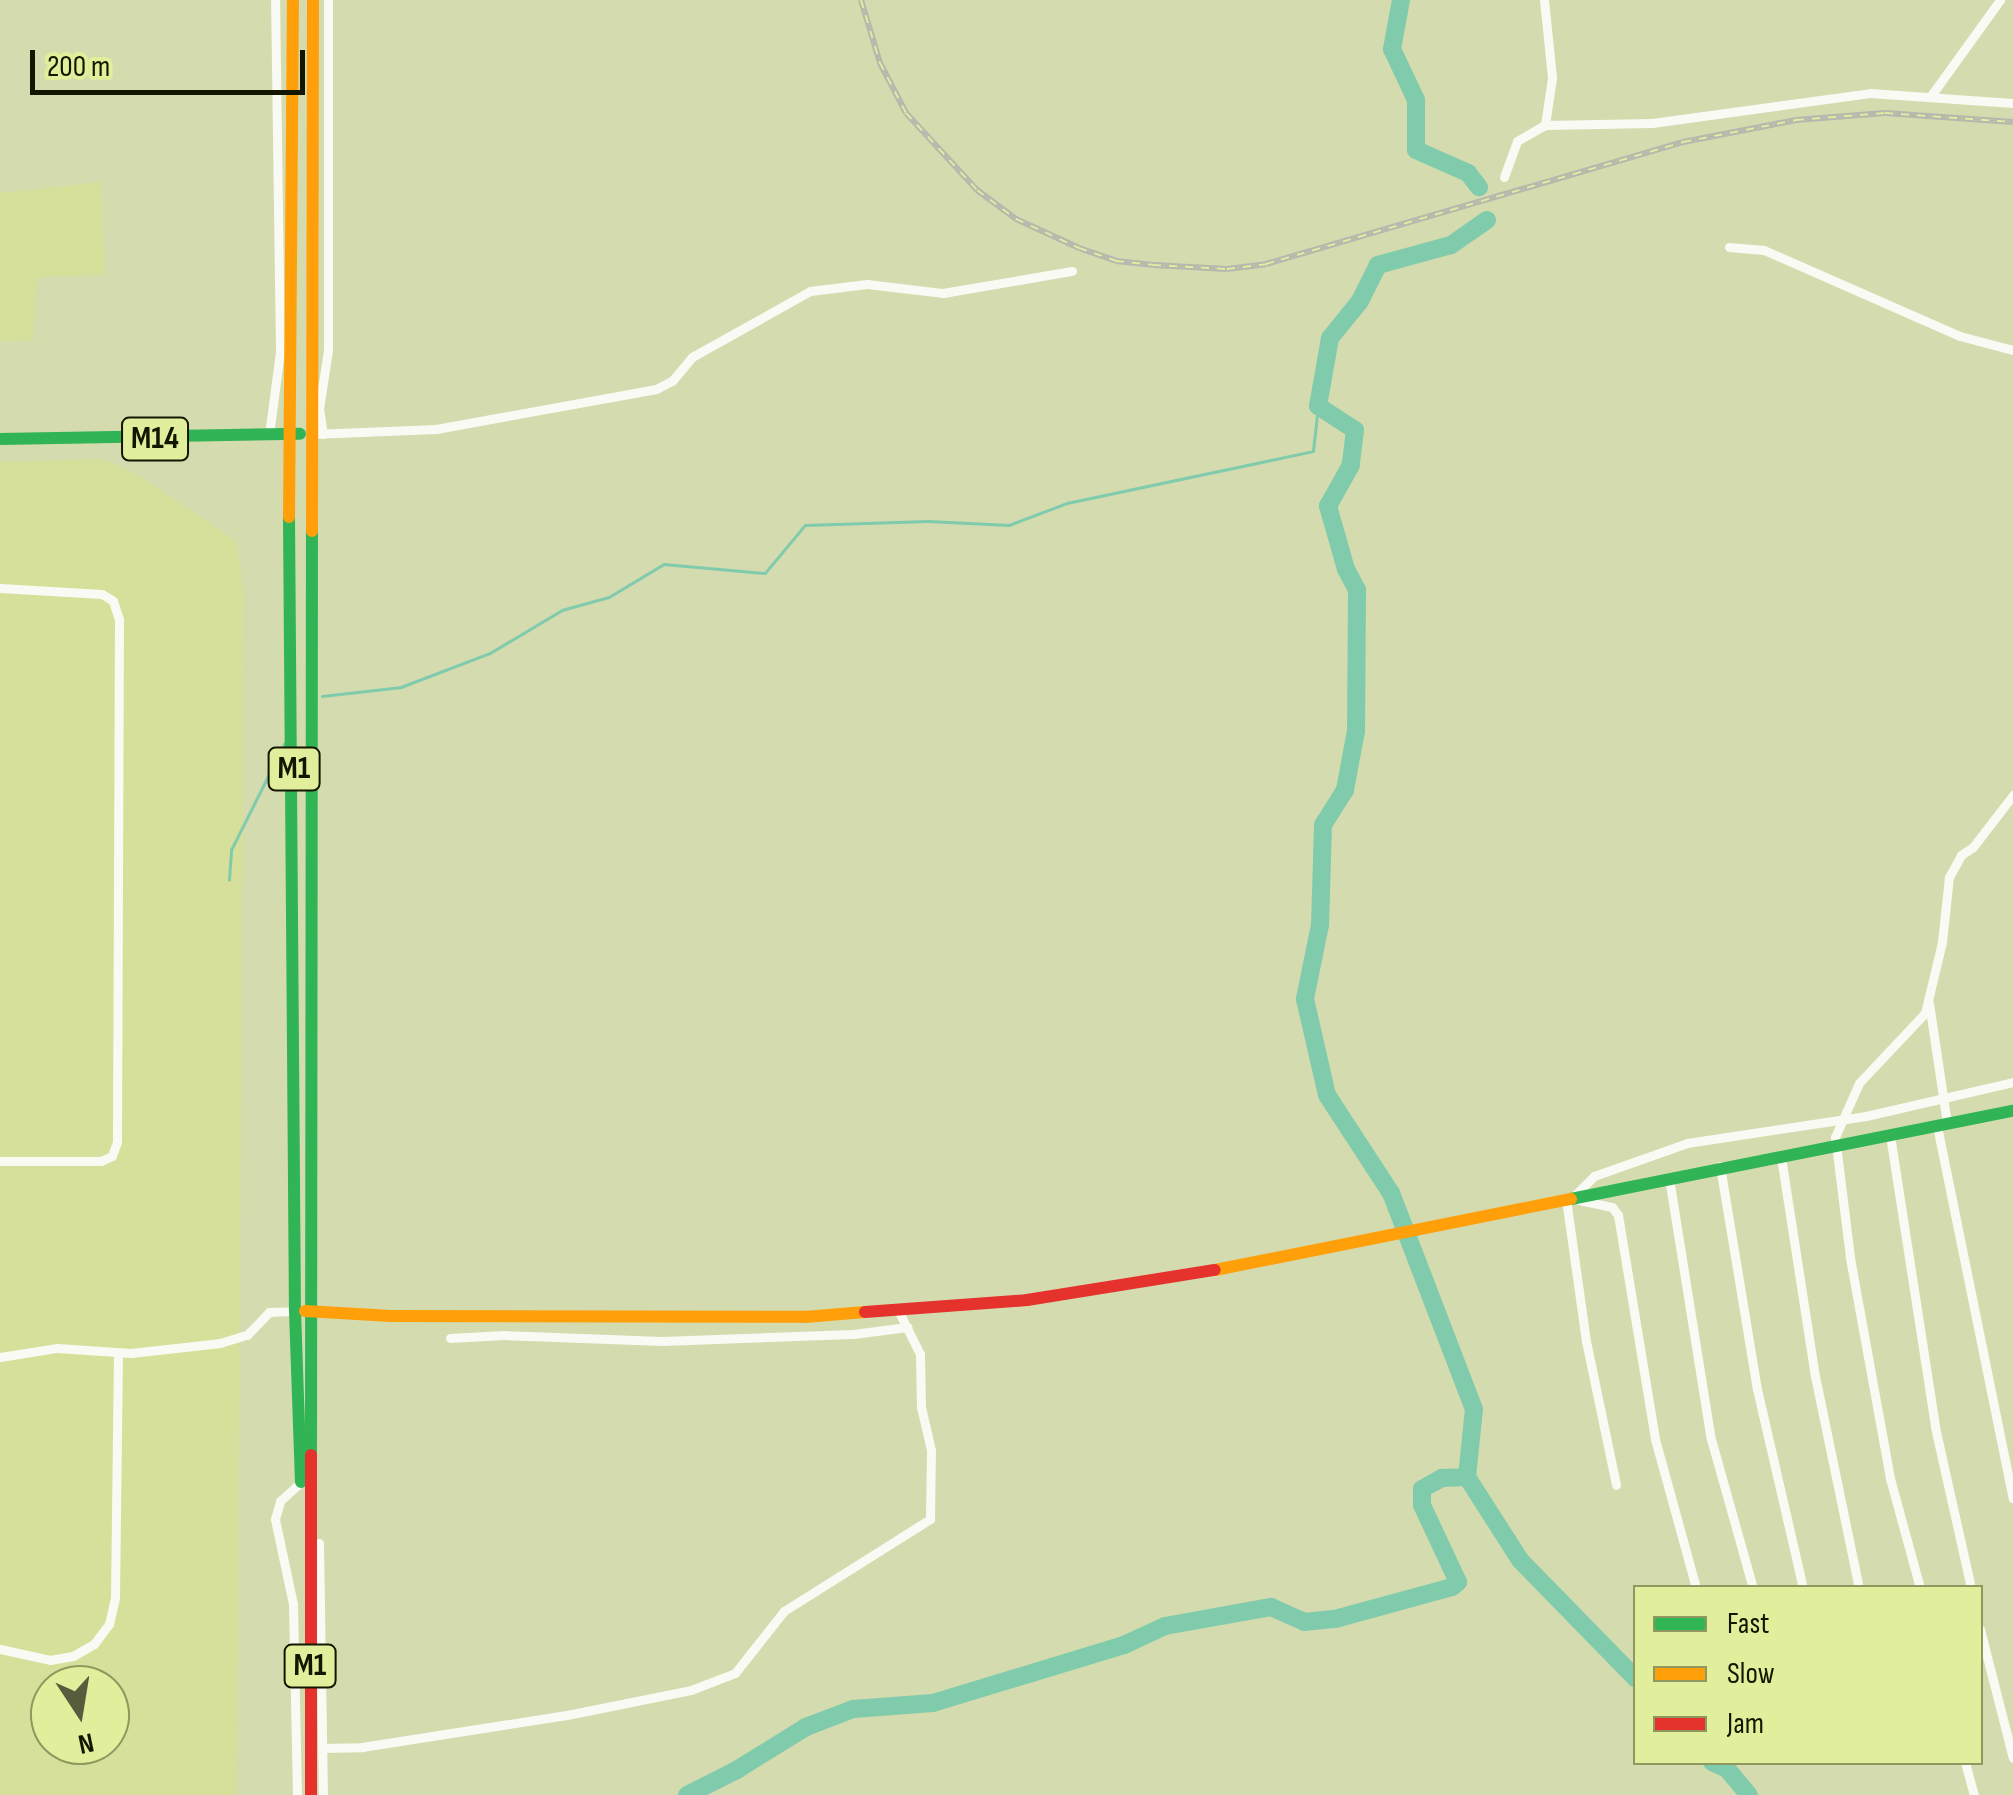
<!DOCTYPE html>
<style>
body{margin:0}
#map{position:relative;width:2013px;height:1795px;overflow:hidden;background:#d4dbaf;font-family:"Sofia Sans Condensed",sans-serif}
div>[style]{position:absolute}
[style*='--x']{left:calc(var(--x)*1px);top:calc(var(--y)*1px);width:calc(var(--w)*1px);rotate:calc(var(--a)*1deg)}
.built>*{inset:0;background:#d6e09b}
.stream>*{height:2.5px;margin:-1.25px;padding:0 1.25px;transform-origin:1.25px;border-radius:1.25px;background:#7fcbac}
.river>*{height:18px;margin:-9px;padding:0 9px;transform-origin:9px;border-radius:9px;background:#7fcbac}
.street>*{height:9px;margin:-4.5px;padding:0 4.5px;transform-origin:4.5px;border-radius:4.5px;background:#f9faf3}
.fast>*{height:12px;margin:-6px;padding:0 6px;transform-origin:6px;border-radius:6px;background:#30b455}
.slow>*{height:12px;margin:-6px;padding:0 6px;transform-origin:6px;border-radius:6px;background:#ff9f0a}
.jam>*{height:12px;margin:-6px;padding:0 6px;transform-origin:6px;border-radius:6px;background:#e5322d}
.rail>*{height:6px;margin-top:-3px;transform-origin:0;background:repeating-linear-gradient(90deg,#e1ee9c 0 8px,#b6b8ad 0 16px);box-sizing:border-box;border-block:2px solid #b6b8ad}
span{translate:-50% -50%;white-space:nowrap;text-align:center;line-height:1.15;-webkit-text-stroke:10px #e1ee9c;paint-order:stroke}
.shield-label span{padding:2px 8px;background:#e1ee9c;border:2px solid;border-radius:8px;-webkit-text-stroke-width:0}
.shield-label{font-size:32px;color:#141700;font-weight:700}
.legend{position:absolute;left:1633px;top:1585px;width:350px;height:180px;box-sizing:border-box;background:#e1ee9c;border:2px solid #8f985e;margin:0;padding:12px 18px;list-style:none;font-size:30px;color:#141700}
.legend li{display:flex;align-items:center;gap:20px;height:50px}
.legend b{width:50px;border:2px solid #8f985e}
.north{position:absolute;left:30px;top:1665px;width:100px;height:100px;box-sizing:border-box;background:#e1ee9c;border:2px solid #8f985e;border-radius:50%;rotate:168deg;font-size:28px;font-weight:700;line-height:40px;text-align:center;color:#141700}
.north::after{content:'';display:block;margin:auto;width:35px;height:45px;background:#575c3d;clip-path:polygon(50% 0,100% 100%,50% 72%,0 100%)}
.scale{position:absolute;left:30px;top:50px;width:275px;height:45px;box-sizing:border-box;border:5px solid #141700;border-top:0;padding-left:12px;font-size:30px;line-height:35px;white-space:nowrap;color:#141700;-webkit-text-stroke:8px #e1ee9c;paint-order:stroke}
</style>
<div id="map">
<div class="built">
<i style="clip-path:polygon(101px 182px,105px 275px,37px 277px,33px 340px,0 342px,0 193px)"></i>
<i style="clip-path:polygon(evenodd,102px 459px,135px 473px,237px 542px,244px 595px,237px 1795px,0 1795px,0 462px,102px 459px,50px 1685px,110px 1685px,110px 1745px,50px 1745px,50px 1685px)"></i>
</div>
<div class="stream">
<i style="--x:322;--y:696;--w:80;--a:-6.5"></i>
<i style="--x:401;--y:687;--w:95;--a:-20.9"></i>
<i style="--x:490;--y:653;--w:84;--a:-30.8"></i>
<i style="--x:562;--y:610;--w:49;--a:-15.5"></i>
<i style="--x:609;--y:597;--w:64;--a:-31"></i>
<i style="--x:664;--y:564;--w:101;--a:5.1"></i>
<i style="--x:765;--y:573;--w:62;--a:-50.2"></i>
<i style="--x:805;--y:525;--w:123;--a:-1.9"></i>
<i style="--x:928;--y:521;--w:81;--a:2.8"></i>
<i style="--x:1009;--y:525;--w:62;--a:-20.8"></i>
<i style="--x:1067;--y:503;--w:251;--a:-11.9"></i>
<i style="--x:1313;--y:451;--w:45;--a:-83.7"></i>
<i style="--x:229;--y:880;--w:30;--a:-86"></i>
<i style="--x:231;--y:850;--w:119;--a:-63.4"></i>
</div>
<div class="river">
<i style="--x:1401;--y:0;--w:50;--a:100.4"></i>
<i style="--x:1392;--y:49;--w:56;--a:64.8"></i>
<i style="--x:1416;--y:100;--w:50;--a:90"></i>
<i style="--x:1416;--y:150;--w:57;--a:23.9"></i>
<i style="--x:1468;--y:173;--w:18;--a:52"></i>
<i style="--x:1487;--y:220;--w:44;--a:145.2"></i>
<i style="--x:1451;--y:245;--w:76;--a:164.7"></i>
<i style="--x:1378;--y:265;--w:40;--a:116.6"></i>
<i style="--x:1360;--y:301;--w:48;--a:129"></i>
<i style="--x:1330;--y:338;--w:69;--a:100"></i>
<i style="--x:1318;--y:406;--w:44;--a:33"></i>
<i style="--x:1355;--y:430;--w:35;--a:97"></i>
<i style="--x:1351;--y:465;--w:47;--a:119.3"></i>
<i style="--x:1328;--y:506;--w:66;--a:74.1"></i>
<i style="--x:1346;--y:569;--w:24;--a:62"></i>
<i style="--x:1357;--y:590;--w:141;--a:90.4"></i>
<i style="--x:1356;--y:731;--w:60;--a:100.6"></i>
<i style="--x:1345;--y:790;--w:41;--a:122.2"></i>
<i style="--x:1323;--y:825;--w:100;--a:91.7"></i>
<i style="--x:1320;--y:925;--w:76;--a:101.5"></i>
<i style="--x:1305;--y:999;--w:98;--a:77.1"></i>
<i style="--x:1327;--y:1095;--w:117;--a:56.9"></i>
<i style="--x:1391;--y:1193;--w:231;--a:69"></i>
<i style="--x:1474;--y:1409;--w:68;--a:95.9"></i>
<i style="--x:1467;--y:1477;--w:98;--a:57.4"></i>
<i style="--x:1520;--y:1560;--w:166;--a:45.7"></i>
<i style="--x:1712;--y:1762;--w:17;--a:25"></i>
<i style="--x:1727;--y:1769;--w:34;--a:50"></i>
<i style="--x:687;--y:1795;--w:54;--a:-26.6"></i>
<i style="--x:735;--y:1771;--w:84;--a:-31.8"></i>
<i style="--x:806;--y:1727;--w:50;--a:-21"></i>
<i style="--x:853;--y:1709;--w:80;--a:-4.3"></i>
<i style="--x:933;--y:1703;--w:200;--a:-16.9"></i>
<i style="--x:1124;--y:1645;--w:45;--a:-24.9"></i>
<i style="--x:1165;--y:1626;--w:108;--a:-10.2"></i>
<i style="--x:1271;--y:1607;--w:36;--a:24"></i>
<i style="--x:1304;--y:1622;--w:31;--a:-6"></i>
<i style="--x:1335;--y:1619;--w:121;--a:-15.3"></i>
<i style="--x:1452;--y:1587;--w:8;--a:-40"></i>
<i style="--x:1458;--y:1582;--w:85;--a:-115.1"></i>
<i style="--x:1422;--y:1505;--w:16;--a:-90"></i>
<i style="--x:1422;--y:1489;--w:23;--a:-29"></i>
<i style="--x:1442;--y:1478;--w:25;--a:-2"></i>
</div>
<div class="street">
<i style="--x:1544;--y:0;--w:78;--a:84.1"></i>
<i style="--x:1552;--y:78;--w:48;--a:98.5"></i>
<i style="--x:1930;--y:97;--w:120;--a:-54.2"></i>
<i style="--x:1504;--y:177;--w:38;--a:-70"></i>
<i style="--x:1517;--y:141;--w:32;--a:-30"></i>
<i style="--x:1545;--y:125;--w:107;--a:-1.1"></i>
<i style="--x:1652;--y:123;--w:220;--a:-7.8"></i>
<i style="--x:1870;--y:93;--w:143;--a:4"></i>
<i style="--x:1729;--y:247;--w:35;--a:5"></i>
<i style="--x:1764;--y:250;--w:214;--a:23.7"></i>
<i style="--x:1960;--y:336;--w:55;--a:14.8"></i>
<i style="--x:312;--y:434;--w:124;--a:-2.3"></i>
<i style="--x:436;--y:429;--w:224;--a:-10.3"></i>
<i style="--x:656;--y:389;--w:18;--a:-27"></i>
<i style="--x:672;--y:381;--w:31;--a:-50"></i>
<i style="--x:692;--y:357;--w:135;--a:-29.2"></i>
<i style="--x:810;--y:291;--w:57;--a:-7"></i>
<i style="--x:867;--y:284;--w:77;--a:6.8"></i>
<i style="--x:943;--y:293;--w:131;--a:-9.7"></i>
<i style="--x:323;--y:434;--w:25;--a:-99"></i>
<i style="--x:319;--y:409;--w:60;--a:-81.3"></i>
<i style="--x:328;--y:350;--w:350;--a:-90"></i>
<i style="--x:269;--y:435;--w:84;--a:-82.5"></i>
<i style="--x:280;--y:352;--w:352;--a:-90.8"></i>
<i style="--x:0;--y:588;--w:102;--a:3.4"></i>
<i style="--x:102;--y:594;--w:13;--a:32"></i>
<i style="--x:113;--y:601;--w:19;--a:72"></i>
<i style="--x:119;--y:619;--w:523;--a:90.22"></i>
<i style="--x:117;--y:1142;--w:15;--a:110"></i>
<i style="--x:112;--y:1156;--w:12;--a:156"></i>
<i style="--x:101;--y:1161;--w:101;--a:180"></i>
<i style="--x:1929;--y:1003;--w:122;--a:81.5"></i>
<i style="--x:1937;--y:1126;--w:380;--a:78.5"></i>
<i style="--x:1890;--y:1135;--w:295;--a:81.2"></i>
<i style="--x:1935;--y:1427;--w:165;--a:77.4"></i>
<i style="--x:1781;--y:1157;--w:222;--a:81.2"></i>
<i style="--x:1815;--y:1376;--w:217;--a:78.3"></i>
<i style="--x:1720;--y:1166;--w:226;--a:80.6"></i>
<i style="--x:1757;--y:1389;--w:204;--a:77"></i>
<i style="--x:1669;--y:1178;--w:264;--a:80.9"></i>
<i style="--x:1711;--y:1439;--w:155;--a:74.3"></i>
<i style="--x:1574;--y:1196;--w:28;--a:-45"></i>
<i style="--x:1594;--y:1176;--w:99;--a:-19.5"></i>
<i style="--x:1687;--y:1143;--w:181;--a:-8.6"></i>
<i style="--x:1866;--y:1116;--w:151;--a:-13"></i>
<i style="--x:1566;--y:1199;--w:143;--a:82"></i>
<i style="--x:1586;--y:1341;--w:147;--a:78.2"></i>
<i style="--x:1579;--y:1200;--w:34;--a:12"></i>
<i style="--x:1612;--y:1207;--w:10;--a:53"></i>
<i style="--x:1618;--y:1215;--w:227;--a:80.6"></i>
<i style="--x:1655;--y:1439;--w:155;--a:74.6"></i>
<i style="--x:450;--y:1338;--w:54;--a:-3.2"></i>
<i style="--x:504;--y:1335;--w:158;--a:2.2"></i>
<i style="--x:662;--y:1341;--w:191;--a:-2.1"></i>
<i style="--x:853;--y:1334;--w:55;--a:-7.3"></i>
<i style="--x:0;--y:1357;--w:58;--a:-9"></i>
<i style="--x:57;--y:1348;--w:74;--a:3.9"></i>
<i style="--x:131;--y:1353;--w:90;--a:-6.4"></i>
<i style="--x:220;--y:1343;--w:28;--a:-17"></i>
<i style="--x:247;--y:1335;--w:32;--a:-46"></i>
<i style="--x:269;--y:1312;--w:25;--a:-2"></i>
<i style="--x:319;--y:1543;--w:252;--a:89.1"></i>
<i style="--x:1920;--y:1588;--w:114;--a:-105.3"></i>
<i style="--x:1890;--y:1478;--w:225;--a:-100.3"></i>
<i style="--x:1850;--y:1257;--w:121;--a:-97.1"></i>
<i style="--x:1835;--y:1137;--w:59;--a:-66"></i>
<i style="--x:1859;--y:1083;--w:96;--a:-46.7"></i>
<i style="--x:1925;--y:1013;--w:73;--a:-76.5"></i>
<i style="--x:1942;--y:942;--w:65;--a:-83.9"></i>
<i style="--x:1949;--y:877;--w:25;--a:-61"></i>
<i style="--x:1961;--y:855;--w:14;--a:-34"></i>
<i style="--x:1973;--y:847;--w:66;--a:-52.4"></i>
<i style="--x:1980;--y:1629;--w:133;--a:75.7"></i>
<i style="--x:0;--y:1649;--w:51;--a:12.4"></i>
<i style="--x:50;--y:1660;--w:23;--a:-10"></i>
<i style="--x:73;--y:1656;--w:24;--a:-30"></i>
<i style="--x:94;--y:1644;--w:25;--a:-53"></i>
<i style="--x:109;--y:1624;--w:27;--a:-77"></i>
<i style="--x:115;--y:1598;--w:245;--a:-89.3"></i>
<i style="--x:323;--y:1748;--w:39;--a:-1"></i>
<i style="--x:362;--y:1747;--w:207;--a:-8.9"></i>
<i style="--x:567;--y:1715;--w:126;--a:-11.4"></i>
<i style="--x:691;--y:1690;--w:47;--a:-21.1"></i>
<i style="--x:735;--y:1673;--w:79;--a:-51.7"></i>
<i style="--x:784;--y:1611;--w:173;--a:-32.2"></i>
<i style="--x:930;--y:1519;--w:69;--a:-89.2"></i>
<i style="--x:931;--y:1450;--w:44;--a:-103.1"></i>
<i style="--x:921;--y:1407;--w:53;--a:-91.1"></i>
<i style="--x:920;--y:1354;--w:47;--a:-116.6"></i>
<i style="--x:1965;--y:1762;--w:34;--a:75"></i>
<i style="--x:297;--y:1795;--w:191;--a:-91.2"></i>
<i style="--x:293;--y:1604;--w:87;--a:-102"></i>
<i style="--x:275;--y:1519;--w:19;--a:-74"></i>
<i style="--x:280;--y:1501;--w:28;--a:-42"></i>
</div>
<div class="fast">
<i style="--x:0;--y:439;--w:300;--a:-1"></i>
<i style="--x:289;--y:517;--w:794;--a:89.57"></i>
<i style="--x:295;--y:1311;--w:171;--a:88"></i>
<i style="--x:1571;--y:1199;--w:451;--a:-11.3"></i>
<i style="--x:311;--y:1455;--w:924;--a:-89.94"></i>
</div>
<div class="slow">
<i style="--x:289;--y:517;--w:517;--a:-89.56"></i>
<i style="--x:312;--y:531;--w:531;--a:-89.89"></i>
<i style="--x:1215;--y:1270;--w:363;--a:-11.3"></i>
<i style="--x:305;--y:1311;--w:86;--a:3.3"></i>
<i style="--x:391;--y:1316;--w:414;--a:0.1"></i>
<i style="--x:805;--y:1317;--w:60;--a:-4.8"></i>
</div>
<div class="jam">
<i style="--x:865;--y:1312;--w:162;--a:-4.2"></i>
<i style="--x:1027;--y:1300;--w:190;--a:-9.1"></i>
<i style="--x:311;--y:1795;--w:340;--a:-90"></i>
</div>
<div class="rail">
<i style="--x:861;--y:0;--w:66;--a:73.2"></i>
<i style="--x:880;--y:63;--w:56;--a:62.5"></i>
<i style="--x:906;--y:113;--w:105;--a:47.3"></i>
<i style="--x:977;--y:190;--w:49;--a:36.6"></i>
<i style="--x:1016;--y:219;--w:69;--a:24.7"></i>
<i style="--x:1079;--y:248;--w:39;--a:19"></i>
<i style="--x:1116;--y:261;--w:37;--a:6"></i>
<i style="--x:1153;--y:265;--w:74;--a:3.1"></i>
<i style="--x:1227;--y:269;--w:39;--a:-7"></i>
<i style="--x:1266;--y:264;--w:434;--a:-16.3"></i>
<i style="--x:1683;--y:142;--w:115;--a:-11"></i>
<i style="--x:1796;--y:120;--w:89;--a:-4.5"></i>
<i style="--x:1885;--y:113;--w:128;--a:4"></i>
</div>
<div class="shield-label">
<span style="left:155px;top:439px">M14</span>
<span style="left:294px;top:769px">M1</span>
<span style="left:310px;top:1666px">M1</span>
</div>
<ul class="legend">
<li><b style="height:12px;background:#30b455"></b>Fast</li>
<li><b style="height:12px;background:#ff9f0a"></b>Slow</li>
<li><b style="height:12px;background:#e5322d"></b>Jam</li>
</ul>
<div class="north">N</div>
<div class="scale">200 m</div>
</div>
